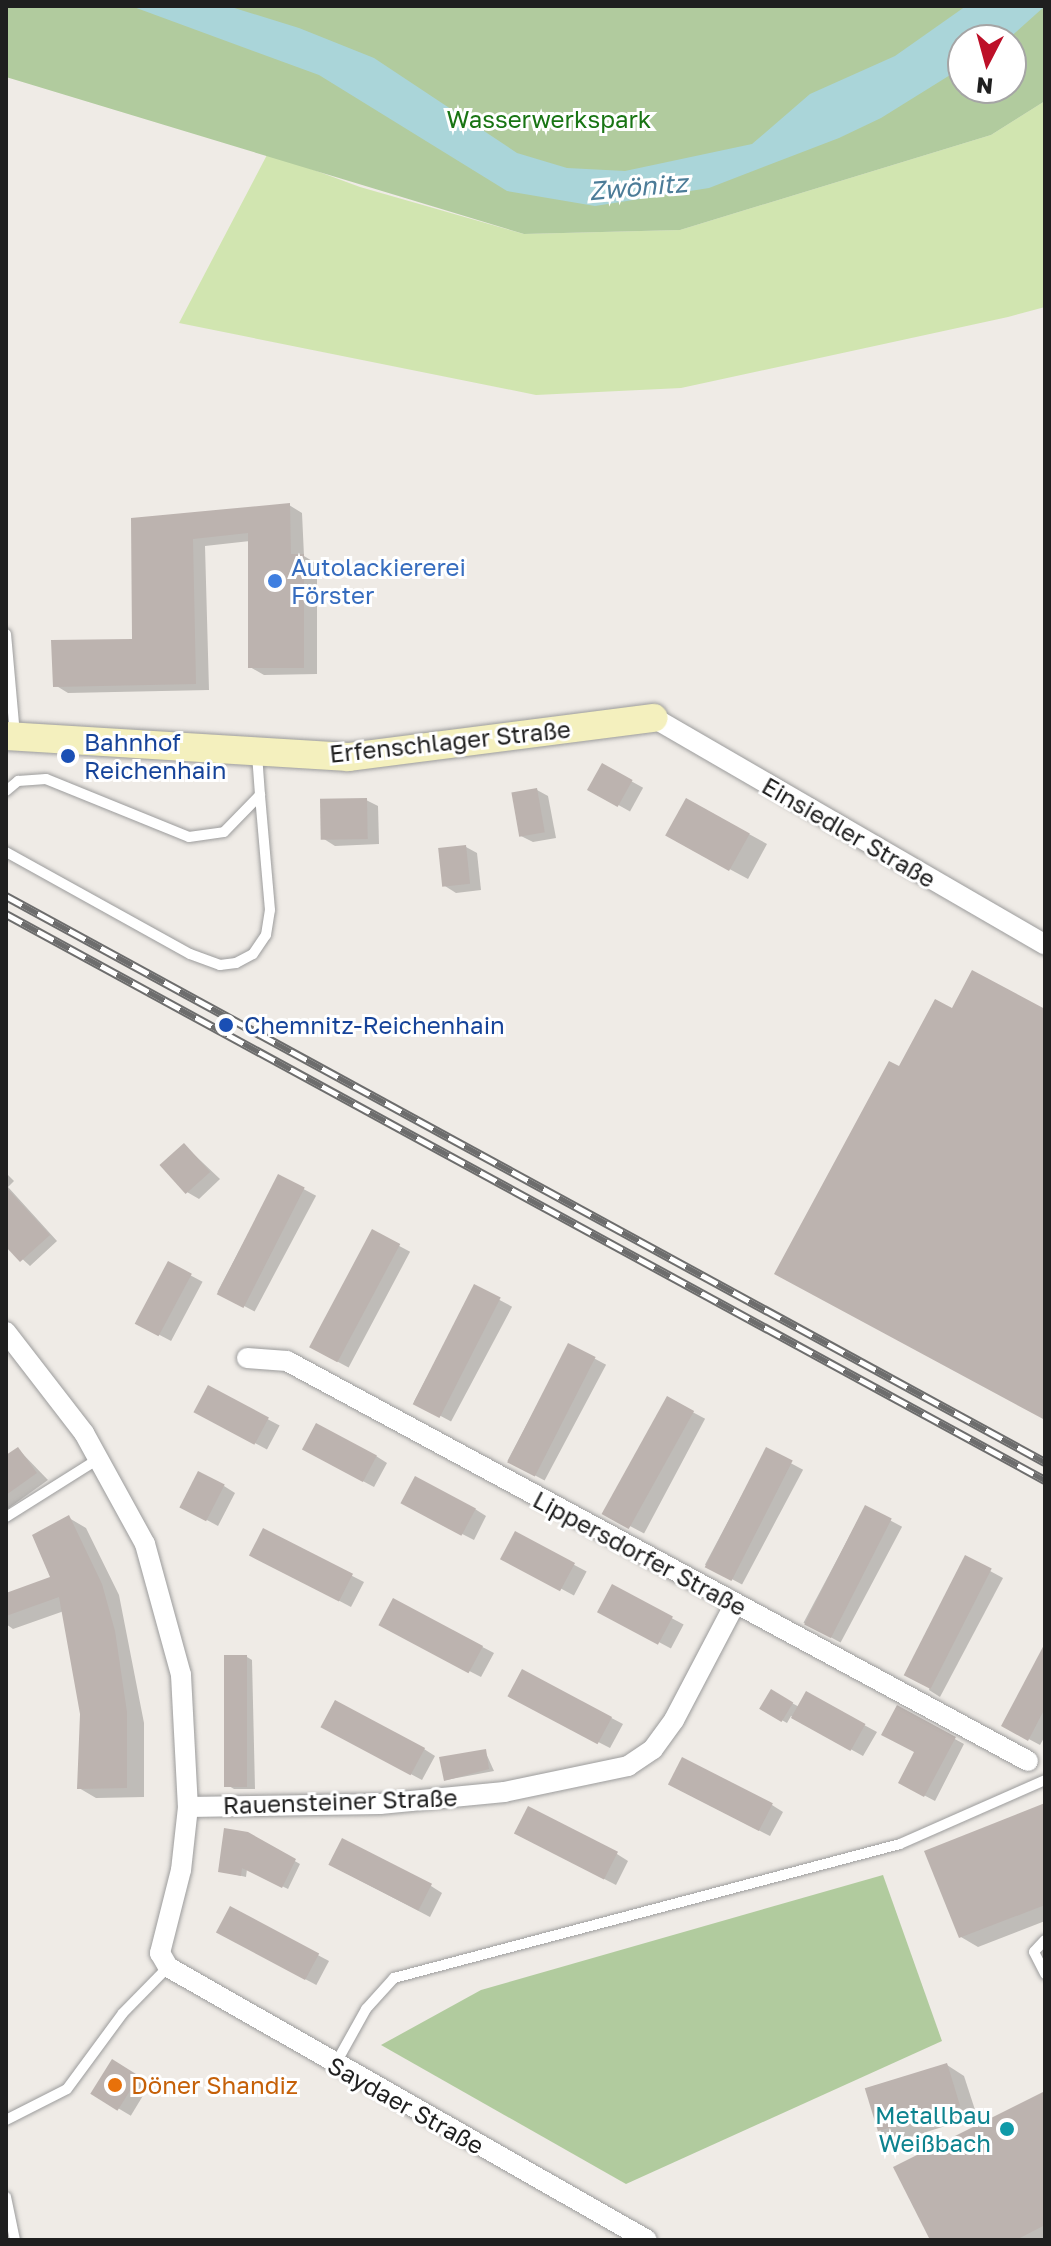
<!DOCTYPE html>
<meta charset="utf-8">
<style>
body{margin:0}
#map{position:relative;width:1051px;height:2246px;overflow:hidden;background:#efebe6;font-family:"Golos Text",sans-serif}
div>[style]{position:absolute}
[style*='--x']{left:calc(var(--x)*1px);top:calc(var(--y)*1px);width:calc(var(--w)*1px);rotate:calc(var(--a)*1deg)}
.grass>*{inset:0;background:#d1e5b0}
.forest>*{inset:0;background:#b1cb9e}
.water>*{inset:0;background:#aad5d9}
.shadow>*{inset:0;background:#0003;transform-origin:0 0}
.building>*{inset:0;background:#bcb3af;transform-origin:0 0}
.roads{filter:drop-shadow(0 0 2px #9c9c9c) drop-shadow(0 0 2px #9c9c9c)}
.lane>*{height:10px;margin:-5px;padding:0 5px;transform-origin:5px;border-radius:5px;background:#fff}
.street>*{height:20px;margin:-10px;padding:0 10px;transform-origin:10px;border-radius:10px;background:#fff}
.secondary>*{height:28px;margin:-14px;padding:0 14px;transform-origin:14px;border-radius:14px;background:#f4f0be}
.rail>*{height:9px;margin-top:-4.5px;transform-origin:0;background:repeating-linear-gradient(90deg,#fff 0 18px,#6d6d6d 0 36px);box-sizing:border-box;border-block:2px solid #6d6d6d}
.dots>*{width:22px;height:22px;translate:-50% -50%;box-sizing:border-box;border:4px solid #fff;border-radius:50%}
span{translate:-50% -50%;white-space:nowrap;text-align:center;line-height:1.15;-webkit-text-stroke:6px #fff;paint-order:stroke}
.park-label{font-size:24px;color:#197514}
.shop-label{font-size:24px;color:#366cbe}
.left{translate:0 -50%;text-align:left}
.street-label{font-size:24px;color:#1f1f1f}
.transit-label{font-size:24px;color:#164399}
.food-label{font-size:24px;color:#c56008}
.culture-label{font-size:24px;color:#0d838f}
.right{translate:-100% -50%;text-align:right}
.water-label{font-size:26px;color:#4c7c98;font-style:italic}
.frame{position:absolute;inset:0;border:8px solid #1f1f1f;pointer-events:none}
.north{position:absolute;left:947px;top:24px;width:80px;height:80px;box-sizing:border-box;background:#fff;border:2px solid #a5a5a5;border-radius:50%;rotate:186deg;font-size:22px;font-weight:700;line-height:32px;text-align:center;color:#1f1f1f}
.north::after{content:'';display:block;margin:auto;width:28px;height:36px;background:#bd1028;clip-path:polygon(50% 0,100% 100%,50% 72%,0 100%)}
</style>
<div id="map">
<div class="grass">
<i style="clip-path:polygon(1045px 101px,1045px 307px,1008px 317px,681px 388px,536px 395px,179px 323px,268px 153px,360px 187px,524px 234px,680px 230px,991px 135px)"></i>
</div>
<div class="forest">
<i style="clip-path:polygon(evenodd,6px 6px,1045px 6px,1045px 101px,991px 135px,680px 230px,524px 234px,6px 77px,6px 6px,963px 40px,1011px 40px,1011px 88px,963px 88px,963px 40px)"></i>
<i style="clip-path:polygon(883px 1875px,942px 2041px,626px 2184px,381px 2045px,481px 1990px)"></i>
</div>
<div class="water">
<i style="clip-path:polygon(131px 6px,228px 6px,299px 28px,374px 58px,517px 153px,567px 168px,625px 171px,752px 144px,810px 94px,895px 56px,966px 6px,1045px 6px,1007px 40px,963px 40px,963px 67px,881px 118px,839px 138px,709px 188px,595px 206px,507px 191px,319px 75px)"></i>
</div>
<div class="shadow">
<i style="clip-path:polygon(289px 505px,302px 513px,304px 556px,317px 564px,317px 674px,264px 675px,250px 667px,250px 541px,205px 546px,209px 690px,68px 693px,55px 685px,134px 641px,133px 520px)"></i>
<i style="left:602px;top:765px;width:47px;height:27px;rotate:29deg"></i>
<i style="clip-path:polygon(537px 790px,548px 796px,556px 838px,533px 842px,521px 836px)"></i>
<i style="clip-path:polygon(366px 800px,378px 806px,379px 844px,335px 846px,324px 839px)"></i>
<i style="clip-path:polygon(687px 800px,767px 844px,748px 879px,685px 845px)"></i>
<i style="clip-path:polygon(466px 847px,477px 853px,481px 890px,456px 893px,445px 886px)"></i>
<i style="clip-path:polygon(184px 1145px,220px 1179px,199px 1199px,187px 1192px)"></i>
<i style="clip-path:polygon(6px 1173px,14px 1181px,8px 1187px,57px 1241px,30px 1266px,6px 1244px)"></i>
<i style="left:279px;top:1176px;width:42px;height:131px;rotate:28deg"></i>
<i style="left:373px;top:1232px;width:42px;height:131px;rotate:28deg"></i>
<i style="left:169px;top:1264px;width:38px;height:67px;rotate:28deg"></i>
<i style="left:475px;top:1287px;width:42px;height:130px;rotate:28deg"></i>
<i style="left:569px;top:1345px;width:42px;height:131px;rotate:28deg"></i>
<i style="left:209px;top:1388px;width:80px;height:27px;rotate:28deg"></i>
<i style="left:668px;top:1399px;width:42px;height:130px;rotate:28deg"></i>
<i style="clip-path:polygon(18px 1449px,48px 1480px,6px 1510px,6px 1458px)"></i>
<i style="left:766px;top:1450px;width:42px;height:130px;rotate:28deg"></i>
<i style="clip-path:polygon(316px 1456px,376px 1456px,387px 1463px,374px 1487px)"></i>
<i style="clip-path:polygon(224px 1486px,235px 1493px,218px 1526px,181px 1506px)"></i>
<i style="left:865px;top:1507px;width:42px;height:131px;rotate:28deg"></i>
<i style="clip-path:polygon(475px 1509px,486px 1516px,474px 1540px,415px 1510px)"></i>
<i style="clip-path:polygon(69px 1518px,86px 1528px,119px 1595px,144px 1723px,144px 1797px,96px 1798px,79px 1788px,82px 1714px,64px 1611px,13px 1629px,6px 1624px,6px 1595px,53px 1578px)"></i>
<i style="clip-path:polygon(264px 1531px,364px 1582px,351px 1607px,263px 1561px)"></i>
<i style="left:516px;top:1534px;width:80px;height:27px;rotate:28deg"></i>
<i style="clip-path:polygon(966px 1558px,1003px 1578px,940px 1697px,929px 1690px)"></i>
<i style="left:613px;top:1587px;width:80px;height:27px;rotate:28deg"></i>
<i style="clip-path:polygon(394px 1601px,494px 1653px,481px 1677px,393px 1632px)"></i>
<i style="clip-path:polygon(1045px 1647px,1045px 1736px,1040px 1745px,1004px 1726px)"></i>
<i style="clip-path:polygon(247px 1657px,252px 1660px,255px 1789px,234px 1789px,229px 1786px)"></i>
<i style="clip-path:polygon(523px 1672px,623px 1724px,610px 1748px,522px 1703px)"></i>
<i style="clip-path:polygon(772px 1692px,801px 1708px,807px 1694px,877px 1732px,863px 1756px,791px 1716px,787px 1723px,762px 1709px)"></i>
<i style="clip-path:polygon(898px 1708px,964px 1744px,935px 1801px,901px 1783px,917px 1752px)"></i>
<i style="clip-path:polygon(334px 1733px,424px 1749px,435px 1756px,422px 1780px)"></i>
<i style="clip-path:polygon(485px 1751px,494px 1771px,446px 1780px)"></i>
<i style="clip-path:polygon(682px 1791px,772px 1805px,783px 1812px,770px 1836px)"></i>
<i style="clip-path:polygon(1045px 1805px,1045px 1921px,978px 1947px,961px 1937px)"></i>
<i style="clip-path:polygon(247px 1834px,300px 1864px,288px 1889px,247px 1869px,246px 1877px,220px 1871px)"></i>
<i style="clip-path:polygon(527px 1839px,617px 1854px,628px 1861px,616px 1885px)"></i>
<i style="clip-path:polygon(342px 1871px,431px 1886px,442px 1893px,430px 1917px)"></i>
<i style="left:231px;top:1909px;width:111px;height:27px;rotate:28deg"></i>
<i style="left:113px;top:2062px;width:43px;height:37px;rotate:31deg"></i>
<i style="clip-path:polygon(947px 2065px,964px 2076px,977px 2116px,898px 2141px,880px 2131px)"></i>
<i style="clip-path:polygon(1045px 2093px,1045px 2240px,932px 2240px)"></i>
</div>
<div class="building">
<i style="clip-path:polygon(290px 503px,291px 554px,304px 554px,304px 668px,248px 668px,248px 533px,193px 539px,196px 684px,53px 687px,51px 640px,132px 639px,131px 518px)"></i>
<i style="left:602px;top:763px;width:35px;height:31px;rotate:29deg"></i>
<i style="left:537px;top:788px;width:45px;height:26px;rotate:80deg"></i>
<i style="left:367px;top:798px;width:41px;height:47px;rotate:89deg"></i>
<i style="left:686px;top:798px;width:73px;height:43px;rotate:29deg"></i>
<i style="left:466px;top:845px;width:39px;height:28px;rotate:84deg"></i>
<i style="clip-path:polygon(972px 970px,1045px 1009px,1045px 1420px,774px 1274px,889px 1061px,899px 1066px,935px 999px,952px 1008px)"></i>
<i style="left:184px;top:1143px;width:39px;height:33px;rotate:48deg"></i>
<i style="left:278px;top:1174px;width:30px;height:135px;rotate:27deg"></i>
<i style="clip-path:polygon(6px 1187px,50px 1235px,20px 1262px,6px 1247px)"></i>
<i style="left:372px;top:1229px;width:32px;height:134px;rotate:28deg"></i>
<i style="left:168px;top:1261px;width:27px;height:71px;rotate:28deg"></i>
<i style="left:474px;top:1284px;width:30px;height:135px;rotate:27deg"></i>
<i style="left:568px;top:1343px;width:31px;height:134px;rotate:27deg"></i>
<i style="left:208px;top:1385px;width:69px;height:31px;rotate:28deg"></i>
<i style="left:667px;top:1396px;width:31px;height:135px;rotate:29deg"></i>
<i style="left:316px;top:1423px;width:69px;height:30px;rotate:28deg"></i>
<i style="clip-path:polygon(18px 1447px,37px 1473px,6px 1495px,6px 1455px)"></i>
<i style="left:766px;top:1447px;width:30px;height:135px;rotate:27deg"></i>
<i style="left:198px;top:1471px;width:30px;height:41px;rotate:27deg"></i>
<i style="left:415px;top:1476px;width:69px;height:31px;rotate:28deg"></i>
<i style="left:865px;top:1505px;width:30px;height:134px;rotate:27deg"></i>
<i style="clip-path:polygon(69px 1515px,102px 1584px,115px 1631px,127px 1712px,127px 1788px,77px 1789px,80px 1714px,59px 1597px,6px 1616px,6px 1593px,50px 1577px,32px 1535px)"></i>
<i style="left:263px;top:1528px;width:101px;height:31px;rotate:27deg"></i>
<i style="left:515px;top:1531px;width:68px;height:32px;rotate:28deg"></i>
<i style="left:965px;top:1555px;width:30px;height:135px;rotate:27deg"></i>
<i style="left:612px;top:1584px;width:69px;height:32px;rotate:28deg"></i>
<i style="left:393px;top:1598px;width:102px;height:31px;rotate:28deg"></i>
<i style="clip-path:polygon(1045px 1643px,1045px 1708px,1028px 1741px,1001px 1726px)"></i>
<i style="left:224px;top:1655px;width:23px;height:132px"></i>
<i style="left:522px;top:1669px;width:102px;height:31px;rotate:28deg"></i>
<i style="left:771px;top:1689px;width:26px;height:23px;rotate:31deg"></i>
<i style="left:806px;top:1691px;width:68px;height:31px;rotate:29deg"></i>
<i style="left:335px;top:1700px;width:102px;height:31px;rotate:28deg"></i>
<i style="clip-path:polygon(897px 1705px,956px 1737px,924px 1797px,898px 1783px,914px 1752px,881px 1735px)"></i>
<i style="clip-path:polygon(486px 1749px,489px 1769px,444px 1781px,439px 1757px)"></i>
<i style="left:682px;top:1757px;width:102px;height:31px;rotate:27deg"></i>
<i style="clip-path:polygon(1045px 1803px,1045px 1905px,959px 1938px,924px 1851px)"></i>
<i style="left:528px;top:1806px;width:101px;height:31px;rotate:27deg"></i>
<i style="clip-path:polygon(224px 1828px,248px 1832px,296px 1859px,282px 1888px,242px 1868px,241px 1876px,218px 1872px)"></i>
<i style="left:342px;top:1838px;width:101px;height:30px;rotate:27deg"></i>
<i style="left:230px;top:1906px;width:101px;height:30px;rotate:28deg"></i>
<i style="left:112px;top:2059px;width:32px;height:41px;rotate:32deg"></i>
<i style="left:947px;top:2063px;width:45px;height:86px;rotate:73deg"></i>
<i style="clip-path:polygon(1045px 2091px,1045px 2225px,1016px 2240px,930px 2240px,893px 2167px)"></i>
</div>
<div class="roads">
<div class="lane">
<i style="--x:6;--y:634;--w:100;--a:84.9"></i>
<i style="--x:6;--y:791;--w:16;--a:-40"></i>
<i style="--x:18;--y:781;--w:28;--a:-4"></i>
<i style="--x:46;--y:779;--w:154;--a:22.1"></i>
<i style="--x:189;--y:837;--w:35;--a:-8"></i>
<i style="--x:224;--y:832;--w:52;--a:-45.8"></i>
<i style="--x:260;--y:795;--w:41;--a:-94.2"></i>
<i style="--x:6;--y:852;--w:210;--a:29"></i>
<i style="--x:190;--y:954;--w:32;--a:20"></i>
<i style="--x:220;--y:965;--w:16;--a:-7"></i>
<i style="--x:236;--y:963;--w:19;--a:-28"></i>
<i style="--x:253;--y:954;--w:23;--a:-56"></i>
<i style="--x:266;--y:935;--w:25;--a:-81"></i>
<i style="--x:270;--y:910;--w:115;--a:-95"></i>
<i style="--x:6;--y:1517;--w:109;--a:-32.2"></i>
<i style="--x:1045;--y:1940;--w:16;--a:133"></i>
<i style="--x:1034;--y:1952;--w:25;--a:63"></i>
<i style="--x:336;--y:2063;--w:62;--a:-60.9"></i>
<i style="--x:366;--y:2009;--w:42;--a:-47.9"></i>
<i style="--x:394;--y:1978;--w:523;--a:-14.83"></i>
<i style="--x:900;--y:1844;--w:158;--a:-23.8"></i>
<i style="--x:6;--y:2120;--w:68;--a:-26.9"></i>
<i style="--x:67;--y:2089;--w:94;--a:-53.6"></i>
<i style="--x:123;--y:2013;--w:64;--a:-45.6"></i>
<i style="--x:6;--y:2197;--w:44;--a:78.2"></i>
</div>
<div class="street">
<i style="--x:654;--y:718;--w:452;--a:30.1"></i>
<i style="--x:6;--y:1332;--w:128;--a:52.3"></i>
<i style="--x:84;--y:1433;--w:127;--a:61.2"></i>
<i style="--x:145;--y:1544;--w:136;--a:74.6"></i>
<i style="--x:181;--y:1675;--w:132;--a:87"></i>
<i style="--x:188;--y:1807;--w:63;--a:96.3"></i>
<i style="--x:181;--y:1870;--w:86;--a:104.2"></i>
<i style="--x:160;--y:1953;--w:16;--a:60"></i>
<i style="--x:168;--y:1967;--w:551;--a:29.68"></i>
<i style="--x:247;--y:1358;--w:40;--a:4.3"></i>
<i style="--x:287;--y:1361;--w:842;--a:28.36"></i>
<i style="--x:188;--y:1807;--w:192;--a:-0.9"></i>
<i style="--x:380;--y:1804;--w:125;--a:-5.5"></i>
<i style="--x:504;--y:1792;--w:127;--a:-11.8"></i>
<i style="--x:628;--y:1766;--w:30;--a:-34"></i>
<i style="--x:653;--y:1749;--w:36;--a:-54"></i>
<i style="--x:674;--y:1720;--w:131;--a:-62.3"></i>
</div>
<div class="secondary">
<i style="--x:6;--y:736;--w:343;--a:3.5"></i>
<i style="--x:348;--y:757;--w:308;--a:-7.3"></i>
</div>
</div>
<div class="rail">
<i style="--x:6;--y:896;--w:1183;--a:28.58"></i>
<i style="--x:6;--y:914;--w:1183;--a:28.58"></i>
</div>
<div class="dots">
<i style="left:275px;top:581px;background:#3f7fe0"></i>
<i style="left:68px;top:756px;background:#1a4fb4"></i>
<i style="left:226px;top:1025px;background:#1a4fb4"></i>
<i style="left:115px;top:2085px;background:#e8710a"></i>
<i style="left:1007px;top:2129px;background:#0f9aa8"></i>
</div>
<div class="park-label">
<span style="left:549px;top:119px">Wasserwerkspark</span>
</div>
<div class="shop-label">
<span class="left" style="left:291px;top:581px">Autolackiererei<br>Förster</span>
</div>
<div class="street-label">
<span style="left:450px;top:741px;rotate:-6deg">Erfenschlager Straße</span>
<span style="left:849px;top:832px;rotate:30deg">Einsiedler Straße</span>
<span style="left:640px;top:1553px;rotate:28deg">Lippersdorfer Straße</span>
<span style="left:340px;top:1801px;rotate:-2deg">Rauensteiner Straße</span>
<span style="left:406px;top:2105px;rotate:29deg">Saydaer Straße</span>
</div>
<div class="transit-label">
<span class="left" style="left:84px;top:756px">Bahnhof<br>Reichenhain</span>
<span class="left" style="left:244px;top:1025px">Chemnitz-Reichenhain</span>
</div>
<div class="food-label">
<span class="left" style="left:131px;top:2085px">Döner Shandiz</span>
</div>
<div class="culture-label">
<span class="right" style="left:991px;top:2129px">Metallbau<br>Weißbach</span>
</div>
<div class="water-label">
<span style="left:638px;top:187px;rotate:-5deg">Zwönitz</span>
</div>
<div class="frame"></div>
<div class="north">N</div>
</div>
